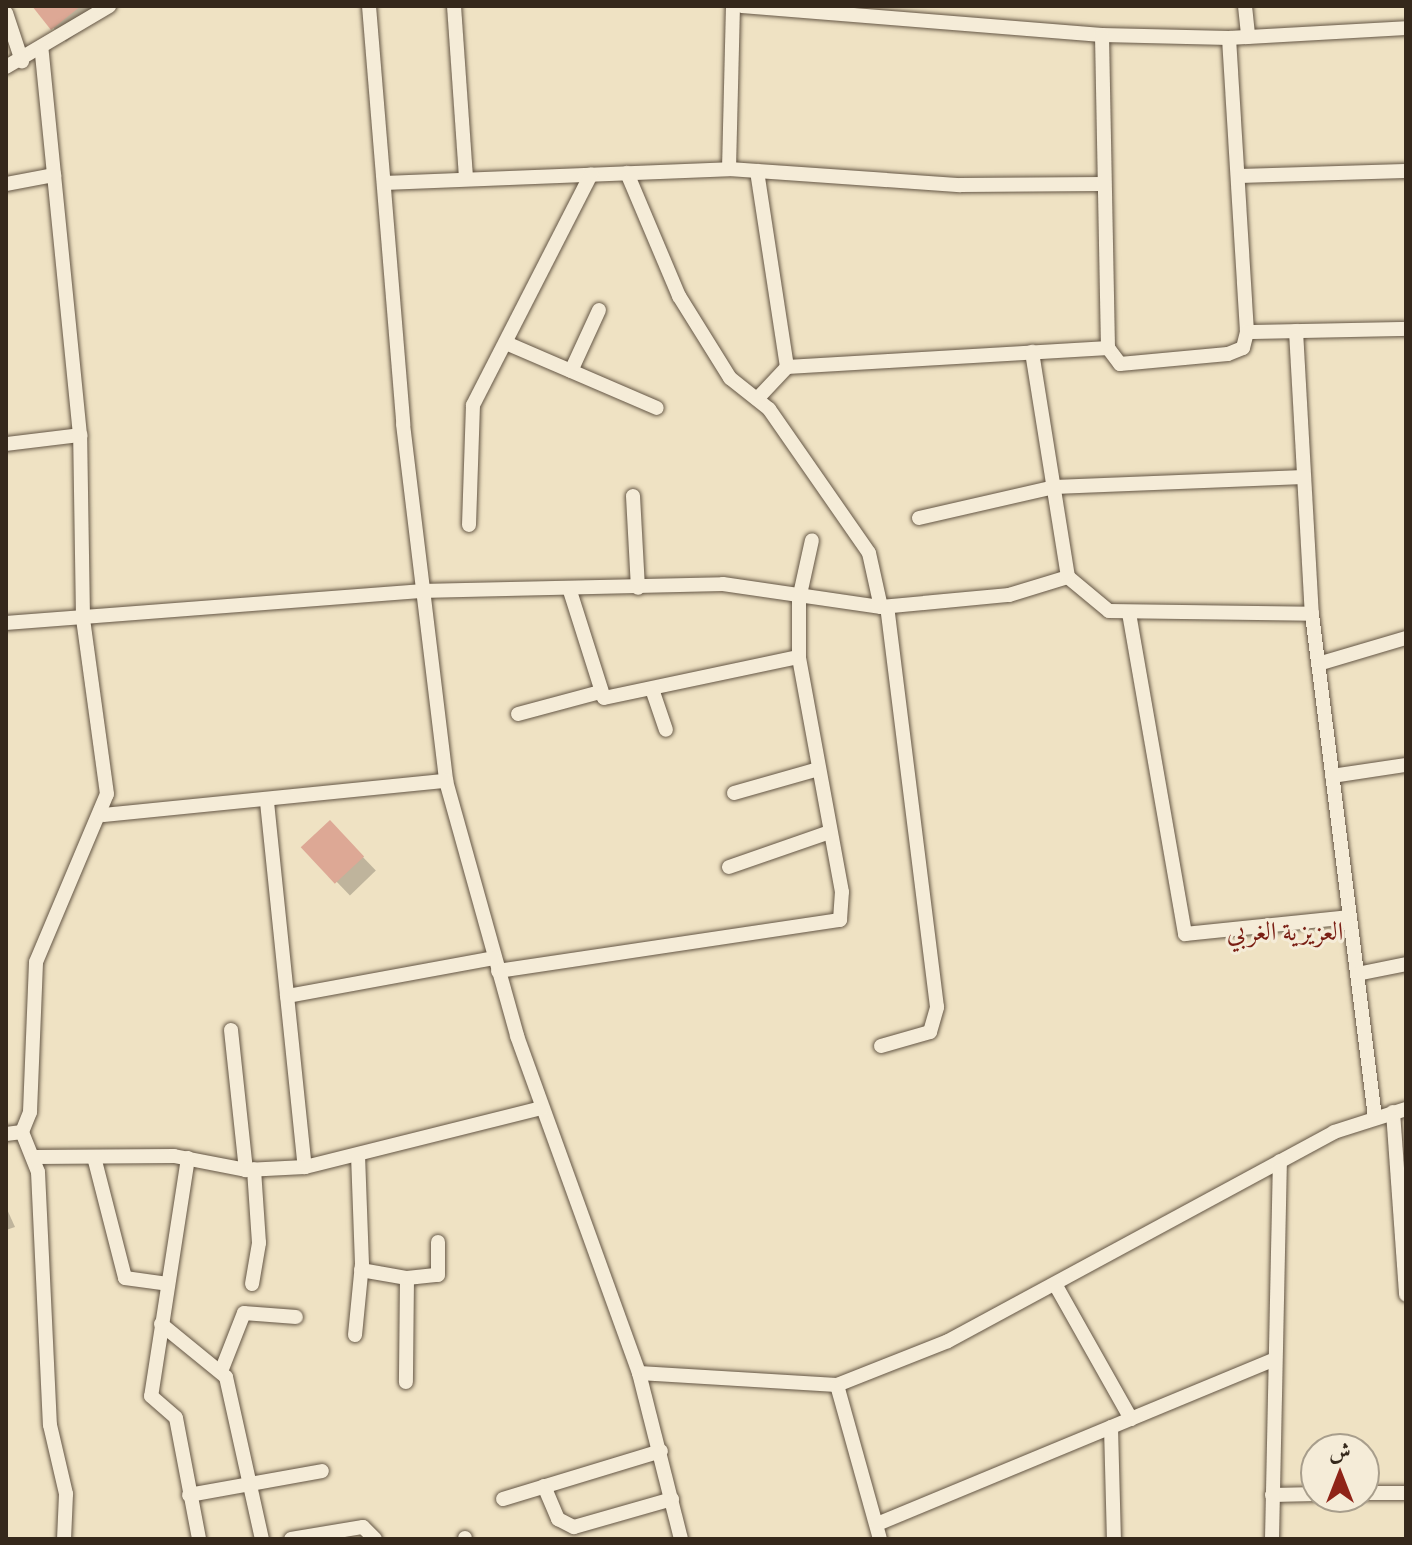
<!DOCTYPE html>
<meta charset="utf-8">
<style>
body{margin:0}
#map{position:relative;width:1412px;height:1545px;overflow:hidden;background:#efe2c3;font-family:"Gentium Book Plus",Amiri,serif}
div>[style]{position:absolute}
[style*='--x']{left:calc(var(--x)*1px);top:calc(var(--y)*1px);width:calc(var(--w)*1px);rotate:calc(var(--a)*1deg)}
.shadow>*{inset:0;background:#0003;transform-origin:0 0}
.building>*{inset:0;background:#dda895;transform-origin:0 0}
.roads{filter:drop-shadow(0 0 2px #645645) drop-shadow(0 0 2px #645645)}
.street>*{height:14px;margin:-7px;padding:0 7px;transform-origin:7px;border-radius:7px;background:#f5ecd8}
span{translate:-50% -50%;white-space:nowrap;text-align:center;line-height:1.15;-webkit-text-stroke:6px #f5ecd8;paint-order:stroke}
.neighbourhood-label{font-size:26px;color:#7a1f14}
.frame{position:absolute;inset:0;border:8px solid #35281b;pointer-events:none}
.north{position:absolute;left:1300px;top:1433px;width:80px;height:80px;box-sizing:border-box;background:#f5ecd8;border:2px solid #a89e8c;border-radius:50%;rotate:0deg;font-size:22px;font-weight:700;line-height:32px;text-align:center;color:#35281b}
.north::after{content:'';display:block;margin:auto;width:28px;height:36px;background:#8f2418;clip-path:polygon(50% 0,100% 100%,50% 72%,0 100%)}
</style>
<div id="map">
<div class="shadow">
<i style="clip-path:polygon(34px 6px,112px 6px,66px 42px)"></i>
<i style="left:330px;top:823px;width:66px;height:36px;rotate:46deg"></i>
<i style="clip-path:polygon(6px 1207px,15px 1227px,6px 1230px)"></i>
</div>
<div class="building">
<i style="clip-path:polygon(32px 6px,81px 6px,51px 30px)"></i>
<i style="left:330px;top:820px;width:50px;height:40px;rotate:47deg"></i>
</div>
<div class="roads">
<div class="street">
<i style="--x:369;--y:6;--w:419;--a:85.3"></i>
<i style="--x:403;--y:424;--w:360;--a:83.1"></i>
<i style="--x:446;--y:781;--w:265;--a:74.4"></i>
<i style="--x:517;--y:1036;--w:358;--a:70.1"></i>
<i style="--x:639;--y:1373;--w:171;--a:75.8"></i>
<i style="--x:454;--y:6;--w:173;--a:86"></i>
<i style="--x:742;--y:6;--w:361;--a:4.6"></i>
<i style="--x:1102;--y:35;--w:127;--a:1.4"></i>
<i style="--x:1229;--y:38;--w:177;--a:-3.2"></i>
<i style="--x:1245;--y:6;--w:31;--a:84"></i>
<i style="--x:6;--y:13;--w:51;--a:71.6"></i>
<i style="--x:1229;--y:38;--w:295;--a:86.5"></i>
<i style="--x:1247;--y:332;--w:159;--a:-1.1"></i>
<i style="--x:6;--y:67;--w:120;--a:-30.6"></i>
<i style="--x:729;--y:169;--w:163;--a:-88.6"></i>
<i style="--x:757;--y:171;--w:198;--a:81.3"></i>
<i style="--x:627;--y:173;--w:134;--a:67.1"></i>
<i style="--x:679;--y:296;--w:97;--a:58.1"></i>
<i style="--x:730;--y:378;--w:50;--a:38.5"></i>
<i style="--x:769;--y:409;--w:175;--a:55.2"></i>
<i style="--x:869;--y:553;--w:55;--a:77.5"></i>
<i style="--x:1238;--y:176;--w:168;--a:-1.7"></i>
<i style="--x:384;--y:183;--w:345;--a:-2.3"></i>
<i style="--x:729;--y:169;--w:232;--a:4"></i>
<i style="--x:960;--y:185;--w:143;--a:-0.4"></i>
<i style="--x:6;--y:184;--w:49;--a:-10.6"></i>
<i style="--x:1296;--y:331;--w:283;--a:86.8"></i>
<i style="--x:1312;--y:614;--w:507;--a:82.86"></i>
<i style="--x:506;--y:343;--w:164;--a:23.3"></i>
<i style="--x:1108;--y:348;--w:20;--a:53"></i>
<i style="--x:1120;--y:364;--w:108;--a:-5.3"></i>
<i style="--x:1228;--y:354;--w:16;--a:-22"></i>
<i style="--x:1243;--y:348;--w:16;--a:-76"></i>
<i style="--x:571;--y:371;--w:67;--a:-65.3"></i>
<i style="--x:757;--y:399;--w:44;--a:-46.8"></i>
<i style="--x:787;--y:367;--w:322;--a:-3.4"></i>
<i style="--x:1108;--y:348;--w:313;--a:-91.1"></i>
<i style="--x:6;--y:444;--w:75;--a:-6.9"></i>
<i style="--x:633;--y:496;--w:92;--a:86.9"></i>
<i style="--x:919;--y:518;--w:139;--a:-12.9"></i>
<i style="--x:1054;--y:487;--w:250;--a:-2.3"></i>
<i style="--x:469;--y:525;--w:120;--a:-88.1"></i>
<i style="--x:473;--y:405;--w:259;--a:-62.9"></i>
<i style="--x:1068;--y:577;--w:53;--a:39.7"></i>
<i style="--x:1109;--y:611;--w:203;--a:0.8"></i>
<i style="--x:570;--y:591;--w:112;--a:72.4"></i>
<i style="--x:604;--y:698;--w:199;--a:-11.9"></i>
<i style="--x:1129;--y:613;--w:326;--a:80.1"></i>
<i style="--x:1185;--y:934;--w:166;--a:-5.9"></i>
<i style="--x:6;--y:623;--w:415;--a:-4.4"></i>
<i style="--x:420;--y:591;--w:303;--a:-1.3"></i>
<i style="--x:723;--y:584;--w:160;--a:8.3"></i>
<i style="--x:881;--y:607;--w:129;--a:-5.4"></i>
<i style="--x:1009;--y:595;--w:62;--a:-17"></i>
<i style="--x:1068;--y:577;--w:228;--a:-99.1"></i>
<i style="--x:1318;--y:664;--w:92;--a:-16.5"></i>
<i style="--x:652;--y:689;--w:43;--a:71.1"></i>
<i style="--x:518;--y:714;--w:85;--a:-15"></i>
<i style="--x:1332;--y:776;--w:75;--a:-8.5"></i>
<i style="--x:734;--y:793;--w:87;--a:-15.9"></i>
<i style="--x:267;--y:802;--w:367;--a:84.1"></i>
<i style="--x:103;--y:815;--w:345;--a:-5.7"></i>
<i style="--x:729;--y:867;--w:104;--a:-19.1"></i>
<i style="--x:498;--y:971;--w:346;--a:-8.5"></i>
<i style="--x:840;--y:920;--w:28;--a:-86"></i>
<i style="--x:842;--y:892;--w:239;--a:-100.4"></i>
<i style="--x:799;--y:657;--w:58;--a:-90"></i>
<i style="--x:799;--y:599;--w:60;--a:-77.6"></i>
<i style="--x:1357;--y:974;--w:50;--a:-11.5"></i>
<i style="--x:287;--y:996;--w:210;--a:-10.4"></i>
<i style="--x:231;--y:1030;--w:141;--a:83.9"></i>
<i style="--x:881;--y:1046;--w:51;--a:-15.9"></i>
<i style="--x:930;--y:1032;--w:26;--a:-74"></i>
<i style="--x:937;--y:1007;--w:403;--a:-97.1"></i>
<i style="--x:1393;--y:1112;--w:183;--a:85.9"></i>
<i style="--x:22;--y:1132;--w:43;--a:68.2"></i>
<i style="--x:38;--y:1172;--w:253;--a:87.3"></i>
<i style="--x:50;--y:1425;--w:71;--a:76.9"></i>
<i style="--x:66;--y:1494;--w:45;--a:92.5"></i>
<i style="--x:6;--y:1134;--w:16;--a:-7"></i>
<i style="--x:22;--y:1132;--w:22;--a:-68"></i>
<i style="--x:30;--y:1112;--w:150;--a:-87.7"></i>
<i style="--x:36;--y:962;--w:182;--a:-67.1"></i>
<i style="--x:107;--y:794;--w:178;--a:-97.8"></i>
<i style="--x:83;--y:618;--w:183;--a:-90.9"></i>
<i style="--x:80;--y:435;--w:386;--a:-95.7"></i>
<i style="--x:35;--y:1157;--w:139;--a:-0.4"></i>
<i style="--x:174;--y:1156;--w:73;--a:11"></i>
<i style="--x:246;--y:1170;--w:59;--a:-2.9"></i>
<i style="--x:305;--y:1167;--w:244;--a:-14"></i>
<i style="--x:94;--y:1157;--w:125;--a:75.6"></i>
<i style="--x:125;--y:1278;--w:43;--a:7.9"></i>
<i style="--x:188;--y:1158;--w:241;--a:98.8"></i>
<i style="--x:151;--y:1396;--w:33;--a:41"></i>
<i style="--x:176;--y:1418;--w:123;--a:79.2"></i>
<i style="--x:361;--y:1270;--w:47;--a:9.9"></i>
<i style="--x:407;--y:1278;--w:104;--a:90.6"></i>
<i style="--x:407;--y:1278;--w:31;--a:-6"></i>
<i style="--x:438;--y:1275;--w:33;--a:-90"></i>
<i style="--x:252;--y:1284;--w:42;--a:-80.3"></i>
<i style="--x:259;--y:1243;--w:74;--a:-93.9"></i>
<i style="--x:1055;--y:1284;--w:155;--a:60.6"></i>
<i style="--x:161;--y:1324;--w:84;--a:39.2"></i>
<i style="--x:226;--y:1377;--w:166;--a:77.5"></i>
<i style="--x:355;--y:1335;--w:71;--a:-84.4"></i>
<i style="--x:362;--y:1264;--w:109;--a:-92.1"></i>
<i style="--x:222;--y:1369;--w:60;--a:-68.6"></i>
<i style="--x:244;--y:1313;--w:52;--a:4.4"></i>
<i style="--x:639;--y:1373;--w:198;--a:3.5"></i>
<i style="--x:837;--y:1385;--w:119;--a:-21.6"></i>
<i style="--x:948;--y:1341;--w:439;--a:-28.4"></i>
<i style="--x:1334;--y:1132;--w:76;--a:-17.7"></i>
<i style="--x:837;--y:1385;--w:160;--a:74.4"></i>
<i style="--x:1111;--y:1427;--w:112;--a:88.5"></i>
<i style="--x:544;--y:1486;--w:36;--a:67"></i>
<i style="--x:558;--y:1519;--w:18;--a:27"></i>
<i style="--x:574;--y:1527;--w:102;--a:-15.9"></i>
<i style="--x:1364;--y:1493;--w:42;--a:0"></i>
<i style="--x:189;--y:1495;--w:135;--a:-10.2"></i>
<i style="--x:1272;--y:1495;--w:44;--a:-1.3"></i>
<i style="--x:503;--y:1499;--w:165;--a:-16.9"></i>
<i style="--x:877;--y:1524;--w:429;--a:-22.5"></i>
<i style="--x:465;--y:1538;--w:1;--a:90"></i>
<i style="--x:291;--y:1539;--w:73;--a:-9.5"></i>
<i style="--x:363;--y:1527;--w:17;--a:45"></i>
<i style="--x:1272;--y:1539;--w:378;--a:-88.8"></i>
</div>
</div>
<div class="neighbourhood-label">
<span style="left:1285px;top:931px">العزيزية الغربي</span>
</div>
<div class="frame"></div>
<div class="north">ش</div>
</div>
